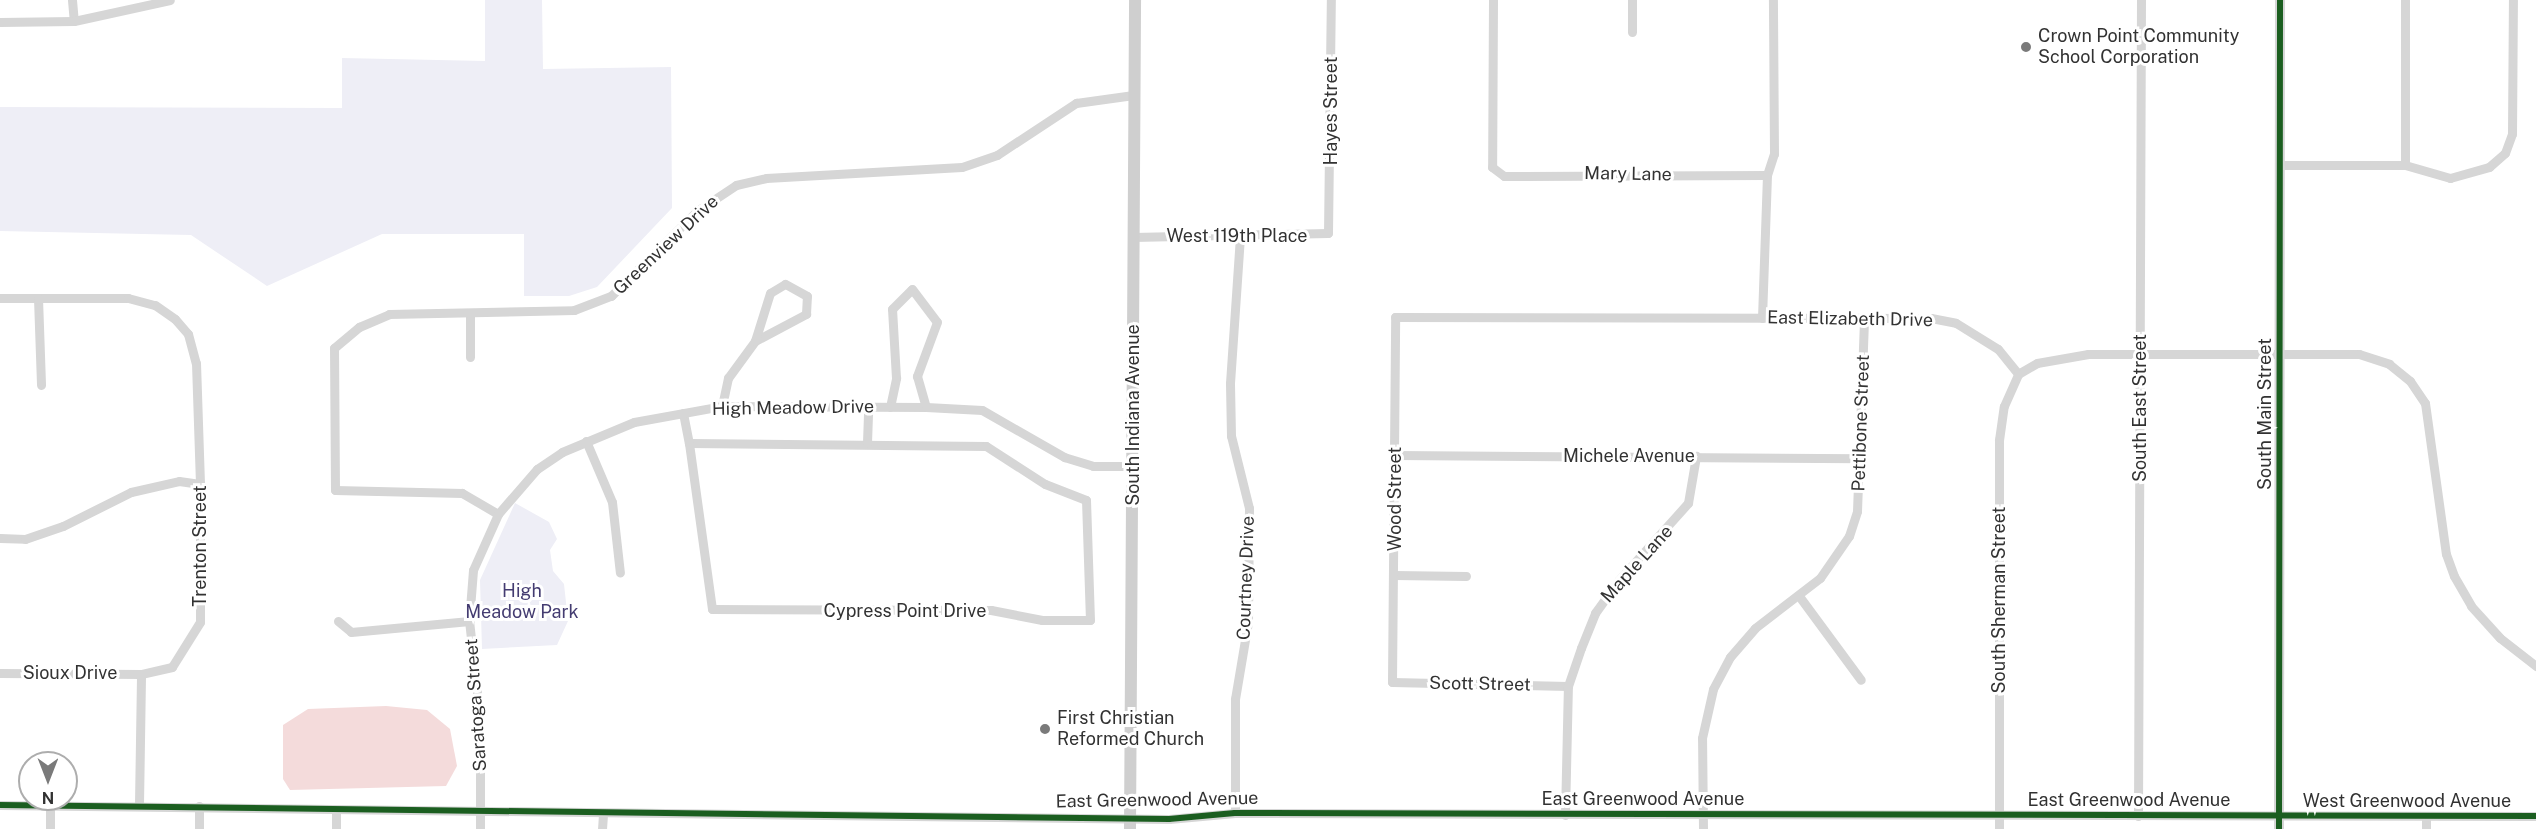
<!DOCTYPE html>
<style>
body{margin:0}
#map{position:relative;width:2536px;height:829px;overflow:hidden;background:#fff;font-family:"Public Sans",sans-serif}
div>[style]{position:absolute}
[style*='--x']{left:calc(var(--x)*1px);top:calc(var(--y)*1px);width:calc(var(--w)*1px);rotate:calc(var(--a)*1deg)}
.green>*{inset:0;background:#eeeef6}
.water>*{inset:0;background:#f4dbdb}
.minor>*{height:9px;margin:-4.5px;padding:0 4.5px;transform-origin:4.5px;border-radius:4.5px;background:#d6d6d6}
.tertiary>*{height:10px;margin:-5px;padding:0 5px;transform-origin:5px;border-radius:5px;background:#d6d6d6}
.secondary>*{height:12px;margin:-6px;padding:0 6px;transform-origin:6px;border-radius:6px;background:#cfcfcf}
.cycleway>*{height:6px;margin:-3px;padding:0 3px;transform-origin:3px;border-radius:3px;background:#1b5e20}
.dots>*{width:16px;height:16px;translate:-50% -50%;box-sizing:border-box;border:3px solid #fff;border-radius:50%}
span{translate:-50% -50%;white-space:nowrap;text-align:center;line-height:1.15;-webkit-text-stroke:6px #fff;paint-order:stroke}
.poi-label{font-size:18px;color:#323232}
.left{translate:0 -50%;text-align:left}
.street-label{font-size:18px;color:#323232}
.park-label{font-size:18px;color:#443c71}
.north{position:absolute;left:18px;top:751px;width:60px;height:60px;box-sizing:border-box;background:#fff;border:2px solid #adadad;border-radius:50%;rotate:180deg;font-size:16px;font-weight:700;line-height:24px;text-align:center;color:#323232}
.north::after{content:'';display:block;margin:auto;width:21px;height:27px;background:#7a7a7a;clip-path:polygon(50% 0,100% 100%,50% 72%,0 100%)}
</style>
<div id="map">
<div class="green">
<i style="clip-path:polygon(485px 0,542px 0,543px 69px,671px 67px,672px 208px,597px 287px,569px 296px,524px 296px,524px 234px,382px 234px,267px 286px,191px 235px,0 231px,0 107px,342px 108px,342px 58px,485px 61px)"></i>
<i style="clip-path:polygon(515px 503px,549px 522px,557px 539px,550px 550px,553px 571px,564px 584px,568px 621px,557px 645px,482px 649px,480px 580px)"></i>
</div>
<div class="water">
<i style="clip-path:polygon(386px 706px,427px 710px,450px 729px,457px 766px,446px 786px,290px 790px,283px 779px,283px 725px,308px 709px)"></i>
</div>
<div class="minor">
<i style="--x:72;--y:0;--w:21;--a:85"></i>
<i style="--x:1493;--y:0;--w:167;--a:90.3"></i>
<i style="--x:1492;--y:167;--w:15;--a:37"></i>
<i style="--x:1504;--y:176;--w:263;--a:-0.2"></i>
<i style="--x:1632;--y:0;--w:32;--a:90"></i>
<i style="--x:0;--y:22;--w:74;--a:-0.8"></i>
<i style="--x:74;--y:21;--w:98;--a:-12.3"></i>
<i style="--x:2280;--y:165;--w:125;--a:0"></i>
<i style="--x:2405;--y:165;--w:47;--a:16.1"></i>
<i style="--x:2450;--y:178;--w:41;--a:-15.8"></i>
<i style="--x:2489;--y:167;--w:21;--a:-41"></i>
<i style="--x:2505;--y:153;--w:20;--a:-70"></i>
<i style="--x:2512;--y:134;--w:134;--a:-89.6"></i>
<i style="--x:2405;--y:165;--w:165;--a:-90"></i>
<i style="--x:1133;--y:237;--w:195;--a:-1.2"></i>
<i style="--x:1328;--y:233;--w:233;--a:-89.3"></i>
<i style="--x:0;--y:298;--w:128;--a:0"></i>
<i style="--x:128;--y:298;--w:28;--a:15"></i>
<i style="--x:155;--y:305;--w:24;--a:35"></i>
<i style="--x:175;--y:319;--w:20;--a:49"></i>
<i style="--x:188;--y:334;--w:30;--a:75"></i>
<i style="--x:196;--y:363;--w:121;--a:88.1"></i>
<i style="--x:200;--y:484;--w:138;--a:90"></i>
<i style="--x:200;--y:622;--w:53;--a:121.9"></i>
<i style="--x:172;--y:667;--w:32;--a:167"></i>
<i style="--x:141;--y:674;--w:141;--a:-179.6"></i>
<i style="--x:38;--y:298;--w:87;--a:88"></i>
<i style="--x:470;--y:314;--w:43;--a:90"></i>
<i style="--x:1762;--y:318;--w:143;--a:-88"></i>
<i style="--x:1767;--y:175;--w:22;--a:-72"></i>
<i style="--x:1774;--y:154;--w:154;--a:-90.4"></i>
<i style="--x:2018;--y:374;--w:22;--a:-30"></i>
<i style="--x:2037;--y:363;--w:52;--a:-10"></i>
<i style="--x:2088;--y:354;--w:271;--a:0"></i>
<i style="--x:2359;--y:354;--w:32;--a:18"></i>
<i style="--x:2389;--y:364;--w:27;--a:39"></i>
<i style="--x:2410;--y:381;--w:27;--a:56"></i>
<i style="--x:2425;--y:403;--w:152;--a:82.1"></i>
<i style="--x:2446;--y:554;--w:23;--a:70"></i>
<i style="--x:2454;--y:576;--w:34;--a:60"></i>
<i style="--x:2471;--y:606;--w:43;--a:47.8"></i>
<i style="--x:2500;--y:638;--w:46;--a:37.9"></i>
<i style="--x:722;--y:406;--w:29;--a:-78"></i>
<i style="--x:728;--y:378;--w:46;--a:-53.9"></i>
<i style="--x:755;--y:341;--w:58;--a:-27.9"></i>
<i style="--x:806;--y:314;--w:18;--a:-87"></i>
<i style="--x:807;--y:296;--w:25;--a:-151"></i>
<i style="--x:785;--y:284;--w:17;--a:149"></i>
<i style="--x:770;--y:293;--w:50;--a:107.4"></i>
<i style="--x:890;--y:407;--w:30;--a:-78"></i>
<i style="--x:896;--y:378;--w:69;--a:-93.3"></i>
<i style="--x:892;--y:309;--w:28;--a:-45"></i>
<i style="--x:912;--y:289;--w:41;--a:52.9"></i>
<i style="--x:937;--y:322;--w:58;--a:110.3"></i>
<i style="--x:917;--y:376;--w:32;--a:74"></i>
<i style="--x:683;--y:413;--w:31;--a:79"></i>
<i style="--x:586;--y:441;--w:66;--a:66.9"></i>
<i style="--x:612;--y:502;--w:71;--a:83.6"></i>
<i style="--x:689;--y:443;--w:297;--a:0.6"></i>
<i style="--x:986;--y:446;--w:70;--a:32.8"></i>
<i style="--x:1045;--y:484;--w:44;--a:21.3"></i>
<i style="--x:1086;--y:500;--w:120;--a:88.1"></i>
<i style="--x:1090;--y:620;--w:48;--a:180"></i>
<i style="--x:1042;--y:620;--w:52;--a:-168.9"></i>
<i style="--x:991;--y:610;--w:279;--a:-179.8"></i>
<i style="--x:712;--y:609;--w:168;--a:-97.9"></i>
<i style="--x:867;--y:443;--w:35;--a:-88"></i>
<i style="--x:1395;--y:455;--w:467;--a:0.4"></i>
<i style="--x:498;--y:514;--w:42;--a:-149.7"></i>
<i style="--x:462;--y:493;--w:127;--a:-178.6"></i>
<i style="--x:335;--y:490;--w:142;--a:-90.4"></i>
<i style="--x:334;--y:348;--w:33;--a:-40"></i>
<i style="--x:359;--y:327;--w:33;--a:-23"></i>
<i style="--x:389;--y:314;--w:185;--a:-1.2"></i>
<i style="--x:574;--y:310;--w:40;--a:-21"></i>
<i style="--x:611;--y:296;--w:121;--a:-44.7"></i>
<i style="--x:697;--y:211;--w:47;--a:-33.7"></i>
<i style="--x:736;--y:185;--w:31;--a:-13"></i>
<i style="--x:766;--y:178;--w:196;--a:-3.2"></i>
<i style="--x:962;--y:167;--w:37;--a:-19"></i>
<i style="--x:997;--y:155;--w:95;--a:-33.4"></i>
<i style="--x:1076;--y:103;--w:58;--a:-8"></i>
<i style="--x:0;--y:538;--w:25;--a:2"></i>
<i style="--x:25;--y:539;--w:40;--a:-18.9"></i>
<i style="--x:63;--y:526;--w:76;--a:-26.6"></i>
<i style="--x:131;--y:492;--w:49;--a:-12.9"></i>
<i style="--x:179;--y:481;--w:21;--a:8"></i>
<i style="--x:1394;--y:575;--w:72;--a:0.8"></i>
<i style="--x:1799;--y:596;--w:104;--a:53.6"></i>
<i style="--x:338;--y:621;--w:17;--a:40"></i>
<i style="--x:351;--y:632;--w:119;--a:-5.3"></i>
<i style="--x:1568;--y:686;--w:176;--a:-178.7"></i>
<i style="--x:1392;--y:682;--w:365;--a:-89.5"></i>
<i style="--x:1395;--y:317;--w:536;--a:0.11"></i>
<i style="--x:1931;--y:318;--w:25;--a:11"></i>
<i style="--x:1956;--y:323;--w:49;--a:31.8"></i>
<i style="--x:1998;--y:349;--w:32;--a:51"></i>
<i style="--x:139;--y:804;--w:130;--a:-89.1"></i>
<i style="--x:0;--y:805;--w:1169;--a:0.69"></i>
<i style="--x:1169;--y:819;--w:66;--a:-5.2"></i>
<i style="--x:1235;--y:813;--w:1301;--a:0.13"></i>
<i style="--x:199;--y:806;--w:23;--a:90"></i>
<i style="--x:1235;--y:813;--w:114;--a:-90"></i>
<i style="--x:1235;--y:699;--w:78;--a:-80.4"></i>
<i style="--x:1248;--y:622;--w:114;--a:-89.5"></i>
<i style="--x:1249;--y:508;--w:74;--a:-104"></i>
<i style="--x:1231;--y:436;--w:53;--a:-91.1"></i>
<i style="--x:1230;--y:383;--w:147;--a:-86.1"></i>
<i style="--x:1565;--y:815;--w:129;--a:-88.7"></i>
<i style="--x:1568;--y:686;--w:40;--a:-71.1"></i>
<i style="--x:1581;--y:648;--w:38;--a:-68"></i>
<i style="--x:1595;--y:613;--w:39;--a:-54"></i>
<i style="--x:1618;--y:581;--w:105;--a:-48.1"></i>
<i style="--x:1688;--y:503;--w:48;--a:-80.3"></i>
<i style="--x:2138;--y:816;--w:816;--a:-89.79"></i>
<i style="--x:2426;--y:816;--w:13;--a:90"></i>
<i style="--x:50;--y:829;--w:24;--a:-90"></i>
<i style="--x:336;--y:829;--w:17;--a:-90"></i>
<i style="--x:480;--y:829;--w:109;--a:-90"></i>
<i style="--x:480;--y:720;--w:100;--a:-96.3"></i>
<i style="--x:469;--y:621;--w:51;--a:-85.5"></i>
<i style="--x:473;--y:570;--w:61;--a:-65.9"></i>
<i style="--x:498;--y:514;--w:60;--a:-49.1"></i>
<i style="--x:537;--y:469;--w:30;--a:-34"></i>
<i style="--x:562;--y:452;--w:78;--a:-22.6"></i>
<i style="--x:634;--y:422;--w:89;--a:-10.3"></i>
<i style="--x:722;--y:406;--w:204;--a:0.3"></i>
<i style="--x:926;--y:407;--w:56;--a:3.1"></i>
<i style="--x:982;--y:410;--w:95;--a:29.8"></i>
<i style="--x:1064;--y:457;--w:30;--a:17"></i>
<i style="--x:1093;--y:466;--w:40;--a:0"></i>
<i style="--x:602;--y:829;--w:13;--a:-86"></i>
<i style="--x:1703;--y:829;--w:91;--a:-90.6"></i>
<i style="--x:1702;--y:738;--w:50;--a:-77.3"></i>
<i style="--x:1713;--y:689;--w:36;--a:-62"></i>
<i style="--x:1730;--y:657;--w:38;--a:-49"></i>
<i style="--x:1755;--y:628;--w:82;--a:-37.6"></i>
<i style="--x:1820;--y:578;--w:51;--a:-55.4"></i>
<i style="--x:1849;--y:536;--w:26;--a:-72"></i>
<i style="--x:1857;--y:511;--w:192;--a:-87.9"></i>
<i style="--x:1999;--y:829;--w:389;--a:-90"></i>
<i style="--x:1999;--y:440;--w:34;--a:-82"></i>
<i style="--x:2004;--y:406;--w:35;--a:-66"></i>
</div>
<div class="tertiary">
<i style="--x:2279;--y:829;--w:829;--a:-89.93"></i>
</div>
<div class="secondary">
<i style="--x:1130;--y:829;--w:829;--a:-89.65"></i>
</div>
<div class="cycleway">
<i style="--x:0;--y:805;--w:1169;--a:0.69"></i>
<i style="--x:1169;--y:819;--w:66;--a:-5.2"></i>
<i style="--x:1235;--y:813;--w:1301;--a:0.13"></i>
<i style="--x:2279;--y:829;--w:829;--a:-89.93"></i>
</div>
<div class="dots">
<i style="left:2026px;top:47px;background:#7a7a7a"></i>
<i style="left:1045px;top:729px;background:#7a7a7a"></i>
</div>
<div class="poi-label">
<span class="left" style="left:2038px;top:47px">Crown Point Community<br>School Corporation</span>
<span class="left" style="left:1057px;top:729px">First Christian<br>Reformed Church</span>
</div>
<div class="street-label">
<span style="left:1331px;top:111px;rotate:-90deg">Hayes Street</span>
<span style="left:1628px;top:174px;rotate:1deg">Mary Lane</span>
<span style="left:1237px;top:236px">West 119th Place</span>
<span style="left:666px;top:245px;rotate:-43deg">Greenview Drive</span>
<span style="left:1850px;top:319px;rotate:1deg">East Elizabeth Drive</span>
<span style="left:793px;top:408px;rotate:-1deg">High Meadow Drive</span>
<span style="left:2140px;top:408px;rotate:-90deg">South East Street</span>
<span style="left:2265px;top:414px;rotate:-90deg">South Main Street</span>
<span style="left:1133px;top:415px;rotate:-90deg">South Indiana Avenue</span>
<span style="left:1861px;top:423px;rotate:-88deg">Pettibone Street</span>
<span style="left:1629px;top:456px">Michele Avenue</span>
<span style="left:1395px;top:499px;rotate:-90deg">Wood Street</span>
<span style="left:200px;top:546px;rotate:-90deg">Trenton Street</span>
<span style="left:1637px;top:564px;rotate:-48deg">Maple Lane</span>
<span style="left:1246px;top:578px;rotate:-88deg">Courtney Drive</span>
<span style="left:1999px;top:600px;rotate:-90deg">South Sherman Street</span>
<span style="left:905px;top:611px">Cypress Point Drive</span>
<span style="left:70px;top:673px">Sioux Drive</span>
<span style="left:1480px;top:684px;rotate:1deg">Scott Street</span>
<span style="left:476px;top:705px;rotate:-94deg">Saratoga Street</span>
<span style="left:1643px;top:799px">East Greenwood Avenue</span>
<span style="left:1157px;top:800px;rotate:-1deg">East Greenwood Avenue</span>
<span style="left:2129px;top:800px">East Greenwood Avenue</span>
<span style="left:2407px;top:801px">West Greenwood Avenue</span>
</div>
<div class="park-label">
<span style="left:522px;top:602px">High<br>Meadow Park</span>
</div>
<div class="north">N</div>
</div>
